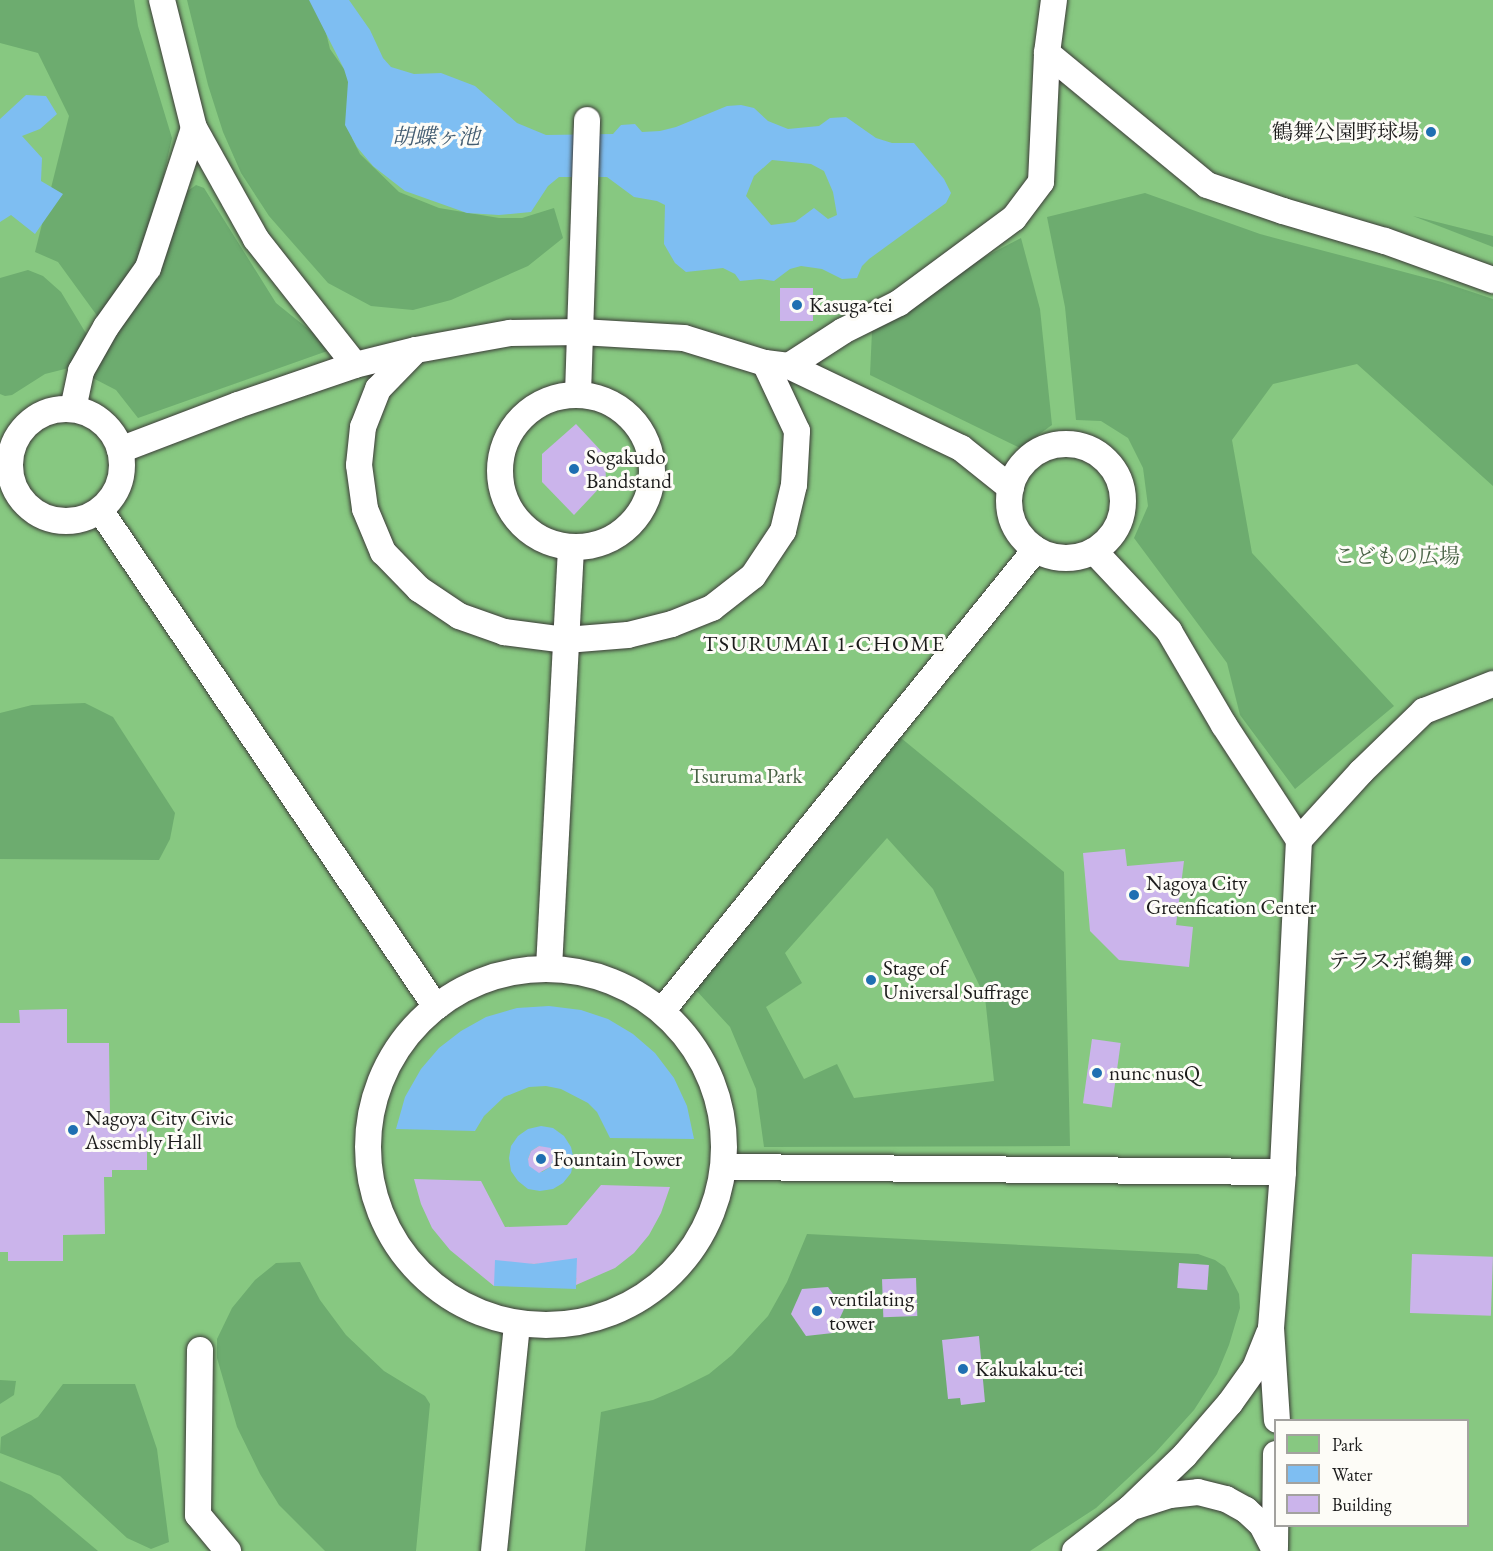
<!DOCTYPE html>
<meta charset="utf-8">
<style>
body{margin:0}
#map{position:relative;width:1493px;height:1551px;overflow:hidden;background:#f3ecd7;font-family:"EB Garamond","Noto Serif JP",serif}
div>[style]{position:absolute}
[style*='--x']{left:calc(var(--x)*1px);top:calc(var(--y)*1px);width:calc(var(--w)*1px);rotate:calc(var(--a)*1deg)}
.green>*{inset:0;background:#87c881}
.forest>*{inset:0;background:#6dac6f}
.water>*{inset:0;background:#7ebef2}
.building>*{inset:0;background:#cbb4eb;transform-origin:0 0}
.roads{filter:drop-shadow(0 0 2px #3c3b38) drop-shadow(0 0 2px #3c3b38)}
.pedestrian>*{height:26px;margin:-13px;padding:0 13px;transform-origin:13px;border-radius:13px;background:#fff}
.pedestrian>.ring{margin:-13px;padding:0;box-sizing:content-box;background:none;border:26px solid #fff;border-radius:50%}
.dots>*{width:16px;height:16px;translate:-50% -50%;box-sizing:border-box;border:3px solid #fdfcf7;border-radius:50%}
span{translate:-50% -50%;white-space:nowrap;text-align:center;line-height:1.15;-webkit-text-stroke:6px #fdfcf7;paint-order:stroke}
.poi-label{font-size:21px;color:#1c1c1c}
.right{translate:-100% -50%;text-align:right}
.left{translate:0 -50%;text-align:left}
.park-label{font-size:21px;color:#476144}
.water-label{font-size:22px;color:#435d72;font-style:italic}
.neighbourhood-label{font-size:22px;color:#1c1c1c;letter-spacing:1.5px}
.legend{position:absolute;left:1274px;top:1419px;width:195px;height:108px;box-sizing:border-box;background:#fdfcf7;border:2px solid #a3a29f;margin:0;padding:8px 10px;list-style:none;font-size:18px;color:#1c1c1c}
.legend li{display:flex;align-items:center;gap:12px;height:30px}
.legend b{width:30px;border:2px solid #a3a29f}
</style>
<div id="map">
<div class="green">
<i style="clip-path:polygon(evenodd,0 0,1493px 0,1493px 1551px,0 1551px,0 0,1276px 1420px,1468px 1420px,1468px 1526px,1276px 1526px,1276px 1420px)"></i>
</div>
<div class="forest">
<i style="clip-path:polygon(0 0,134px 0,138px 26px,172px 138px,147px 251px,98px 317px,58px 262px,35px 252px,69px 116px,38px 53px,0 43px)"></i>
<i style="clip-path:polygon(187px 0,318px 0,330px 49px,351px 79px,352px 138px,360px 154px,399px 192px,439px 208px,499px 218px,522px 218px,554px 208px,563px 238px,528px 266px,451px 300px,413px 310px,371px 306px,328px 283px,269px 216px,241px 173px,223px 132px,208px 85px)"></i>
<i style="clip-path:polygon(196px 185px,204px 188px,276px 303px,333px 349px,138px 418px,116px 390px,87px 375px,185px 193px)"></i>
<i style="clip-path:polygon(1145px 193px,1260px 234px,1442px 282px,1493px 299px,1493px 486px,1357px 364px,1273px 384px,1232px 440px,1252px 553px,1394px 706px,1295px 789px,1240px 715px,1227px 663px,1134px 538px,1148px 506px,1143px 468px,1128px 438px,1101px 421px,1076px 420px,1065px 307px,1047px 217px)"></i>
<i style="clip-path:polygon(1413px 216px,1493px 236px,1493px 247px)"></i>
<i style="clip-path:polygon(1021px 238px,1040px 309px,1052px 425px,1020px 448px,870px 375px,872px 331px,977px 261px)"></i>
<i style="clip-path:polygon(28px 270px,43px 276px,61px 292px,90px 340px,73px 367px,45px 374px,12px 395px,5px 396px,0 394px,0 278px)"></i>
<i style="clip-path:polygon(85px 703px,113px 717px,175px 813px,170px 839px,159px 860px,0 859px,0 713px,32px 705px)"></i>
<i style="clip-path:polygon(evenodd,901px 738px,1064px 872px,1070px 1146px,764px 1147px,756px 1089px,730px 1027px,694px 988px,901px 738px,887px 838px,933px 889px,985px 997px,994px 1081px,854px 1098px,837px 1064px,804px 1079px,766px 1007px,802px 983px,785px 953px,887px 838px)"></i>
<i style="clip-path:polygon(807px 1234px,1198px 1254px,1215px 1260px,1225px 1267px,1239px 1294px,1240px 1308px,1229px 1345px,1217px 1374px,1194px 1410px,1155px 1453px,1096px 1508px,1030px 1551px,585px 1551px,601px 1412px,653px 1400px,681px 1388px,709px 1374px,732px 1355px,768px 1316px,787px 1282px)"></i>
<i style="clip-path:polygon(300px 1262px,320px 1300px,346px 1335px,384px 1371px,425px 1396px,430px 1404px,416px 1551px,325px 1551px,279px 1505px,260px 1474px,237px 1427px,217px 1358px,217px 1339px,232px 1308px,255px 1280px,276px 1263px)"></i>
<i style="clip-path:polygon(0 1380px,16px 1381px,14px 1395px,0 1404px)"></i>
<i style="clip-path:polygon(63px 1384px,135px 1384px,157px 1449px,169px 1542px,151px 1549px,127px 1538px,60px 1476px,0 1453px,1px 1437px,38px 1417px)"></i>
<i style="clip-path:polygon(0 1481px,31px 1495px,98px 1551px,0 1551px)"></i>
</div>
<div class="water">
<i style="clip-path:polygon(evenodd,309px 0,349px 0,370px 30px,383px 58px,391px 67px,414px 74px,441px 73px,475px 86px,517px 123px,546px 135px,613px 134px,621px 125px,635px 124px,642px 132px,660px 131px,676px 127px,727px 106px,741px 105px,754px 108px,768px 121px,788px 129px,819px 126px,830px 118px,846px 117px,876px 138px,892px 143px,914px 143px,944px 179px,951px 193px,946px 203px,869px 259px,862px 266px,857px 278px,842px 279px,822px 269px,801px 266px,790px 269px,774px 281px,760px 279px,740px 281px,735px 274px,723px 268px,686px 272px,675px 263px,664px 244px,665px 205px,657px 201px,634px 197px,607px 177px,559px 177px,548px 186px,531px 212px,499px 215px,467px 213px,405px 191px,373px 166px,357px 147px,345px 125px,348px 82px,344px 69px,309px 0,772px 160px,811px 164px,824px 171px,833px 192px,837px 215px,828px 219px,814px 208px,795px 222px,771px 225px,746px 196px,754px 176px,772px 160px)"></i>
<i style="clip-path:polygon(26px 95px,46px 96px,57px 114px,40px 129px,22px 136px,42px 158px,41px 181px,63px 194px,35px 234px,11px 215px,0 222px,0 119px)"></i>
<i style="clip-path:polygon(549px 1006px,581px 1010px,608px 1019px,633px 1034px,655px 1053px,674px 1078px,687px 1106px,694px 1139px,610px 1138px,597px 1112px,588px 1103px,561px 1089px,546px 1086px,529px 1087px,504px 1097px,484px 1116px,475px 1131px,396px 1129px,405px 1097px,421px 1069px,439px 1048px,461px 1031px,486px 1017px,517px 1008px)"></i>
<i style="clip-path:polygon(evenodd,541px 1126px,553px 1128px,564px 1136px,571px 1147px,574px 1160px,571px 1173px,563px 1183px,553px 1189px,540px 1191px,528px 1189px,518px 1181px,511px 1171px,509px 1158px,511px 1146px,518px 1136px,528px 1129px,541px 1126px,539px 1146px,549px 1149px,553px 1159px,550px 1167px,542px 1172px,532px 1168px,528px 1159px,531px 1151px,539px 1146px)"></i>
<i style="clip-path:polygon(577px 1254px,582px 1277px,576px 1278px,576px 1289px,494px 1286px,494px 1273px,490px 1260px,510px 1259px,534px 1264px)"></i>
</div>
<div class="building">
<i style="left:813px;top:288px;width:33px;height:33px;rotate:90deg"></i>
<i style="clip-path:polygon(576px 424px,605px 455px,606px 481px,574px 515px,542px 482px,542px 454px)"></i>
<i style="clip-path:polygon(1125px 849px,1127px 866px,1184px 861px,1176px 925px,1193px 927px,1189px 967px,1119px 960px,1090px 931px,1083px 853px)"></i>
<i style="clip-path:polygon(67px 1009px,67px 1043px,109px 1043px,110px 1116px,147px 1116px,147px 1170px,112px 1170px,112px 1177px,104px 1177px,105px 1234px,63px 1235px,63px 1261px,8px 1261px,8px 1252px,0 1252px,0 1023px,20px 1023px,19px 1010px)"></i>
<i style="left:1092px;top:1039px;width:29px;height:65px;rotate:8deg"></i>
<i style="clip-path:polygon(539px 1146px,551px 1148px,553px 1159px,550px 1167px,539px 1173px,529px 1166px,528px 1159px,531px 1151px)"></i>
<i style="clip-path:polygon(414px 1179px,481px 1181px,505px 1227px,567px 1225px,601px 1185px,670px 1187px,661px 1213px,649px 1235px,634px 1253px,615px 1268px,576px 1285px,577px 1258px,534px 1264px,495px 1260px,494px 1286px,450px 1250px,432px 1228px,421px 1204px)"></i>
<i style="left:1412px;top:1254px;width:81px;height:59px;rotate:2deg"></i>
<i style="left:1179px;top:1263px;width:30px;height:25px;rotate:4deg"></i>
<i style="left:916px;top:1278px;width:38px;height:34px;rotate:88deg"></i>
<i style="clip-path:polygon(828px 1287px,844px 1309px,833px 1333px,806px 1336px,791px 1314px,802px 1289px)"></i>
<i style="clip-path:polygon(979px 1336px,985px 1402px,961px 1405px,960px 1398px,948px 1399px,942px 1340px)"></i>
</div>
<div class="roads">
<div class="pedestrian">
<i style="--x:162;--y:0;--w:132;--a:76"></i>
<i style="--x:194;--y:128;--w:127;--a:60.8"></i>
<i style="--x:256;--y:239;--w:160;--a:51.8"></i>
<i style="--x:1047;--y:53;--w:207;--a:39.5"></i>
<i style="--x:1207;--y:185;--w:80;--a:18.9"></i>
<i style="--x:1283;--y:211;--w:106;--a:16.4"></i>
<i style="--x:1385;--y:241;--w:115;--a:19.9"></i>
<i style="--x:416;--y:350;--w:54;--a:134.3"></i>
<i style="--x:378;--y:389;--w:41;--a:111.5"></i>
<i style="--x:363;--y:427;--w:38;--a:96"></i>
<i style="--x:359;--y:465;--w:44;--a:82.2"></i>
<i style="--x:365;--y:509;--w:47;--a:67.3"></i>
<i style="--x:383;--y:552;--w:52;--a:45.8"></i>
<i style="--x:419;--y:589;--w:48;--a:34"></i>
<i style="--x:459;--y:616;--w:48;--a:19.6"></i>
<i style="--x:504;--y:632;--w:63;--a:7.4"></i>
<i style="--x:566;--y:640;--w:62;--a:-4.6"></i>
<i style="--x:628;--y:635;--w:45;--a:-14"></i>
<i style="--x:672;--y:624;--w:43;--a:-21.8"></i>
<i style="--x:712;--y:608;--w:52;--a:-38"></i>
<i style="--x:753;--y:576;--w:54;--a:-56.3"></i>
<i style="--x:783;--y:531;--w:47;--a:-76.6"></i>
<i style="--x:794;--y:485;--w:54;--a:-86.8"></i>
<i style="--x:797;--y:431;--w:75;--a:-115.2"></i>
<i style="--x:789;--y:366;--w:64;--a:-32.9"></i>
<i style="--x:843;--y:331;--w:63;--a:-26.6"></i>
<i style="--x:899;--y:303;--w:143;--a:-36.5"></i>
<i style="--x:1014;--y:218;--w:45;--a:-53.1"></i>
<i style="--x:1041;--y:182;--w:129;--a:-87.3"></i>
<i style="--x:1047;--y:53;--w:53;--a:-82.5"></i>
<i style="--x:578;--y:394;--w:274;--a:-88.1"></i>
<i class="ring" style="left:500px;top:395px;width:126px;height:126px"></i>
<i class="ring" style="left:10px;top:409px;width:86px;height:86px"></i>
<i style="--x:73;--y:409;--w:39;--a:-78"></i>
<i style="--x:81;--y:371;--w:51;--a:-60.4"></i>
<i style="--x:106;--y:327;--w:72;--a:-54.6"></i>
<i style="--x:148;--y:268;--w:147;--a:-71.8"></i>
<i class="ring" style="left:1009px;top:444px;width:88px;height:88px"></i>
<i style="--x:120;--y:450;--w:126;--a:-20.9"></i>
<i style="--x:238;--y:405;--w:124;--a:-18.9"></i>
<i style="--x:355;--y:365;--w:63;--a:-13.8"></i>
<i style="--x:416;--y:350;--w:96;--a:-10.3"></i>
<i style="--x:510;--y:333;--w:71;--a:-0.8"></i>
<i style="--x:581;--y:332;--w:103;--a:3.3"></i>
<i style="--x:684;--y:338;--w:85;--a:17.2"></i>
<i style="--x:765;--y:363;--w:24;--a:7"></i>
<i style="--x:789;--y:366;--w:191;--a:25.5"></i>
<i style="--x:961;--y:448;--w:64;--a:38.7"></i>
<i style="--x:100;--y:510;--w:600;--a:55.94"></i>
<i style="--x:1094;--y:551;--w:110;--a:46.8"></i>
<i style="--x:1169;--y:631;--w:109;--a:59.7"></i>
<i style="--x:1224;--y:725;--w:137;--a:56.9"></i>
<i style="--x:1299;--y:840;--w:332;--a:92.8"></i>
<i style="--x:1283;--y:1172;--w:156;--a:94.4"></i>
<i style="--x:1271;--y:1328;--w:92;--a:86.3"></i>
<i style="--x:1299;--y:840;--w:92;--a:-47.6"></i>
<i style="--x:1361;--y:772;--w:88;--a:-44.1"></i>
<i style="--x:1424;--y:711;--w:74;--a:-21.4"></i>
<i style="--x:549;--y:968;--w:421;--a:-87"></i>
<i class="ring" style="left:368px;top:969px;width:330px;height:330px"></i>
<i style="--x:662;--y:1011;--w:594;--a:-51.01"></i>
<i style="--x:724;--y:1167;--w:559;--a:0.51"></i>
<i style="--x:200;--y:1350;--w:165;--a:90.7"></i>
<i style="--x:198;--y:1515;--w:47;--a:50.2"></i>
<i style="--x:1136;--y:1506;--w:36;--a:-18"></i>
<i style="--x:1170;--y:1495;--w:28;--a:-6"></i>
<i style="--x:1198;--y:1492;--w:29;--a:14"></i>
<i style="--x:1226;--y:1499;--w:23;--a:29"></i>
<i style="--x:1246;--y:1510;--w:22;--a:43"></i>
<i style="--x:1262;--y:1525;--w:28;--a:63"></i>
<i style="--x:1275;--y:1547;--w:93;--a:-89.4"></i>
<i style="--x:494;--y:1551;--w:228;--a:-84.2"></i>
<i style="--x:1075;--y:1551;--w:70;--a:-38"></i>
<i style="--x:1130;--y:1508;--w:76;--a:-43.9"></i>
<i style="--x:1185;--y:1455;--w:69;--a:-49.1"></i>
<i style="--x:1230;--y:1403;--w:43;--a:-54.5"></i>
<i style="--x:1255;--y:1368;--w:37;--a:-68"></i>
</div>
</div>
<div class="dots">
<i style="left:1431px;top:132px;background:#1f6fb2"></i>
<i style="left:797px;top:305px;background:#1f6fb2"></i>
<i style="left:574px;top:469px;background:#1f6fb2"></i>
<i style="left:1134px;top:895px;background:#1f6fb2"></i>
<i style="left:1466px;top:961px;background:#1f6fb2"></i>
<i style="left:871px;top:980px;background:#1f6fb2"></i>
<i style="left:1097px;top:1073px;background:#1f6fb2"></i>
<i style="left:73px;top:1130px;background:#1f6fb2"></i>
<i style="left:541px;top:1159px;background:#1f6fb2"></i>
<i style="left:817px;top:1311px;background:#1f6fb2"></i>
<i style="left:963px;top:1369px;background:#1f6fb2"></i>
</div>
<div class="poi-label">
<span class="right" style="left:1419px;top:132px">鶴舞公園野球場</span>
<span class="left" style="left:809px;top:305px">Kasuga-tei</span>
<span class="left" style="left:586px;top:469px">Sogakudo<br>Bandstand</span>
<span class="left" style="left:1146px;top:895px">Nagoya City<br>Greenfication Center</span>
<span class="right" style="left:1454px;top:961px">テラスポ鶴舞</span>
<span class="left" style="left:883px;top:980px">Stage of<br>Universal Suffrage</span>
<span class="left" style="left:1109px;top:1073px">nunc nusQ</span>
<span class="left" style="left:85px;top:1130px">Nagoya City Civic<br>Assembly Hall</span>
<span class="left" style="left:553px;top:1159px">Fountain Tower</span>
<span class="left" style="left:829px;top:1311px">ventilating<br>tower</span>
<span class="left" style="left:975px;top:1369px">Kakukaku-tei</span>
</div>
<div class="park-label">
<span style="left:1397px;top:556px">こどもの広場</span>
<span style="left:746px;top:776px">Tsuruma Park</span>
</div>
<div class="water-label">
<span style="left:436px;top:137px">胡蝶ヶ池</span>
</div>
<div class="neighbourhood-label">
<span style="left:824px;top:644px">TSURUMAI 1-CHOME</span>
</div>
<ul class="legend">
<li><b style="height:16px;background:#87c881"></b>Park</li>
<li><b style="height:16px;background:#7ebef2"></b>Water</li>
<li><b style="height:16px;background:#cbb4eb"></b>Building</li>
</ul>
</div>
